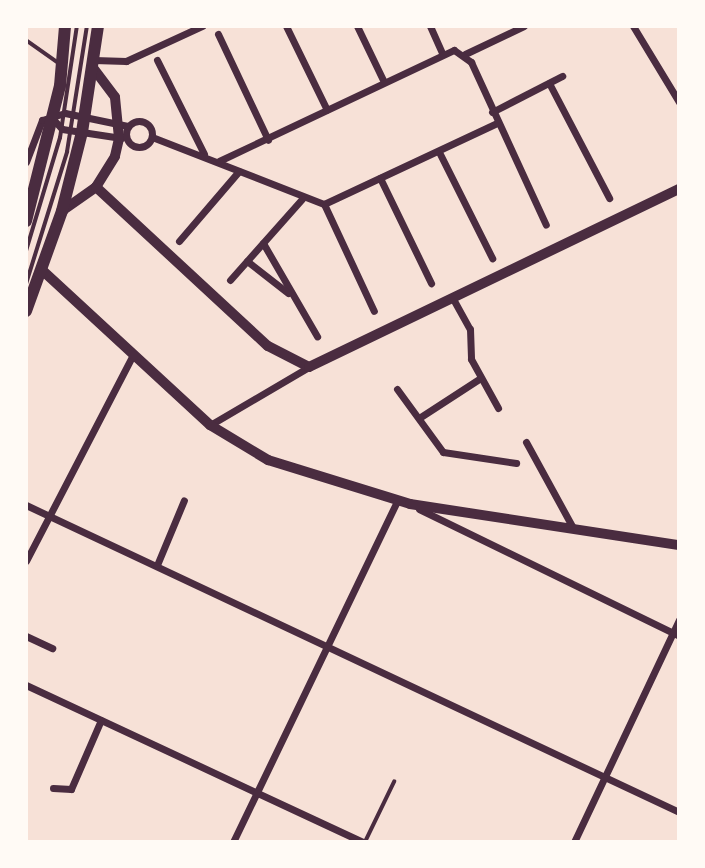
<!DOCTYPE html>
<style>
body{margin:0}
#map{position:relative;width:705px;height:868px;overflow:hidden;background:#f7e1d7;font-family:Rubik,sans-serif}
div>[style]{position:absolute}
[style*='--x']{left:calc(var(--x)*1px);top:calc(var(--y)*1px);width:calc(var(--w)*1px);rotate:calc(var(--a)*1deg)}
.service>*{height:3.5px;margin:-1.75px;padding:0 1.75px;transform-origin:1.75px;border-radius:1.75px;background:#4a2c40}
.minor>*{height:7px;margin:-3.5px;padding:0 3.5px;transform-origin:3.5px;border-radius:3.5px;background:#4a2c40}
.minor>.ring{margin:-3.5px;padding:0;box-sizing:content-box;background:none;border:7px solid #4a2c40;border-radius:50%}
.secondary>*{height:10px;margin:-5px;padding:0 5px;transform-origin:5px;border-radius:5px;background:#4a2c40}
.primary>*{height:12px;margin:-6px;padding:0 6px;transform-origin:6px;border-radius:6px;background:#4a2c40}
span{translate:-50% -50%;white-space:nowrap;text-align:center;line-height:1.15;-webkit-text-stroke:5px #fffaf5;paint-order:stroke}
.frame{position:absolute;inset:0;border:28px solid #fffaf5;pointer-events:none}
</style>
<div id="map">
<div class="service">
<i style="--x:26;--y:40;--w:42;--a:35.2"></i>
<i style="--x:26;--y:251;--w:118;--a:-73.3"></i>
<i style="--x:60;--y:138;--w:113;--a:-81.4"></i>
<i style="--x:26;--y:284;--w:138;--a:-72.7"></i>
<i style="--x:67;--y:152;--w:128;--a:-81"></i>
<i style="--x:365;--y:842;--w:67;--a:-64.2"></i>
</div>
<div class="minor">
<i style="--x:286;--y:26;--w:93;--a:64"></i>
<i style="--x:357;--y:26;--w:60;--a:64.3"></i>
<i style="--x:430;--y:26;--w:30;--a:66"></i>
<i style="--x:633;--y:26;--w:89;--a:58.8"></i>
<i style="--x:218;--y:34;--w:117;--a:64.7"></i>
<i style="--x:465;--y:54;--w:65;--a:-25.4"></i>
<i style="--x:94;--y:60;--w:32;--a:2"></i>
<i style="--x:126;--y:61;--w:84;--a:-24.7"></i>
<i style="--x:157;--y:60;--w:105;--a:63.4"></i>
<i style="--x:549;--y:83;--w:130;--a:62.4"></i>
<i style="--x:492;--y:112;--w:79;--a:-27.2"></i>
<i style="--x:53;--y:119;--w:13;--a:48"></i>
<i style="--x:62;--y:129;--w:60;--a:8.7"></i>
<i class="ring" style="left:126px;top:121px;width:19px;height:19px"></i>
<i style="--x:152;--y:137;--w:185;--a:21.3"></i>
<i style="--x:439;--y:152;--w:119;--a:63.4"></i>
<i style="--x:219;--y:161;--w:260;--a:-25.3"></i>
<i style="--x:454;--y:50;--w:21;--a:35"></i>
<i style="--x:471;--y:62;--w:179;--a:65.3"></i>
<i style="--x:26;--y:162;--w:45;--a:-69.1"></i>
<i style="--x:42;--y:120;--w:24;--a:-17"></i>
<i style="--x:65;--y:113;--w:64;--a:11.7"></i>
<i style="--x:380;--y:178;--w:117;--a:64.1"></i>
<i style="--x:324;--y:204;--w:191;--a:-25.1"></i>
<i style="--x:324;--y:204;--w:118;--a:65"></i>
<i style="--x:179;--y:241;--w:92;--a:-49.4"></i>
<i style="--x:263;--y:243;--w:108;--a:59.9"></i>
<i style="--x:247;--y:261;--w:52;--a:38"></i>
<i style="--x:230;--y:280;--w:108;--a:-48.4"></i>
<i style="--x:452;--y:297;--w:37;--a:61"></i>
<i style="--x:470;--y:329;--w:30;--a:88"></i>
<i style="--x:471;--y:359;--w:56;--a:61.1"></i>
<i style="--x:397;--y:389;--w:78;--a:53.9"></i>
<i style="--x:443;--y:452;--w:74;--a:8.6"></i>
<i style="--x:419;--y:418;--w:72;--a:-33"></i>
<i style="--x:210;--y:425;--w:115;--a:-30.4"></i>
<i style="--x:526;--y:442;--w:98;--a:61.3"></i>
<i style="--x:26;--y:505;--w:722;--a:25.18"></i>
<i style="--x:419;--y:509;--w:289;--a:26"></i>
<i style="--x:26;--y:561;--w:232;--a:-62.6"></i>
<i style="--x:157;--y:565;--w:70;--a:-67.4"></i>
<i style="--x:26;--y:636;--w:29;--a:25"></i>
<i style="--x:26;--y:685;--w:371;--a:25"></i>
<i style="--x:53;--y:788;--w:18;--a:3"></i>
<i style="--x:71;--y:789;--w:75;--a:-66.5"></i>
<i style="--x:233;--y:842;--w:378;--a:-64.3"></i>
<i style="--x:574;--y:842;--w:246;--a:-64.7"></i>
</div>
<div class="secondary">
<i style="--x:96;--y:187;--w:234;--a:42.8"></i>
<i style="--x:268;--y:346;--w:46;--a:27.1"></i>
<i style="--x:309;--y:367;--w:411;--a:-25.7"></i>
<i style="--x:62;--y:211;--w:42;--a:-35.2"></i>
<i style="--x:96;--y:187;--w:36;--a:-58"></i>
<i style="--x:115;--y:156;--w:18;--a:-77"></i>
<i style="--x:119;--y:138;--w:41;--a:-95.6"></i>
<i style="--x:115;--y:97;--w:35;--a:-127"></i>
<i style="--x:42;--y:270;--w:229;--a:42.7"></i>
<i style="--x:210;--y:425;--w:68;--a:31.1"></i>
<i style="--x:268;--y:460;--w:149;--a:17.2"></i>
<i style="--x:410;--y:504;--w:272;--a:8.7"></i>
</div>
<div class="primary">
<i style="--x:26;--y:221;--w:139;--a:-75.9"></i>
<i style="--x:60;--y:86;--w:60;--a:-85.2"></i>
<i style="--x:26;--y:311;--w:106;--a:-70.2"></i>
<i style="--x:62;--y:211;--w:81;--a:-75.8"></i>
<i style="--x:82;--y:132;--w:107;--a:-81.4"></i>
</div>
<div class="frame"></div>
</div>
